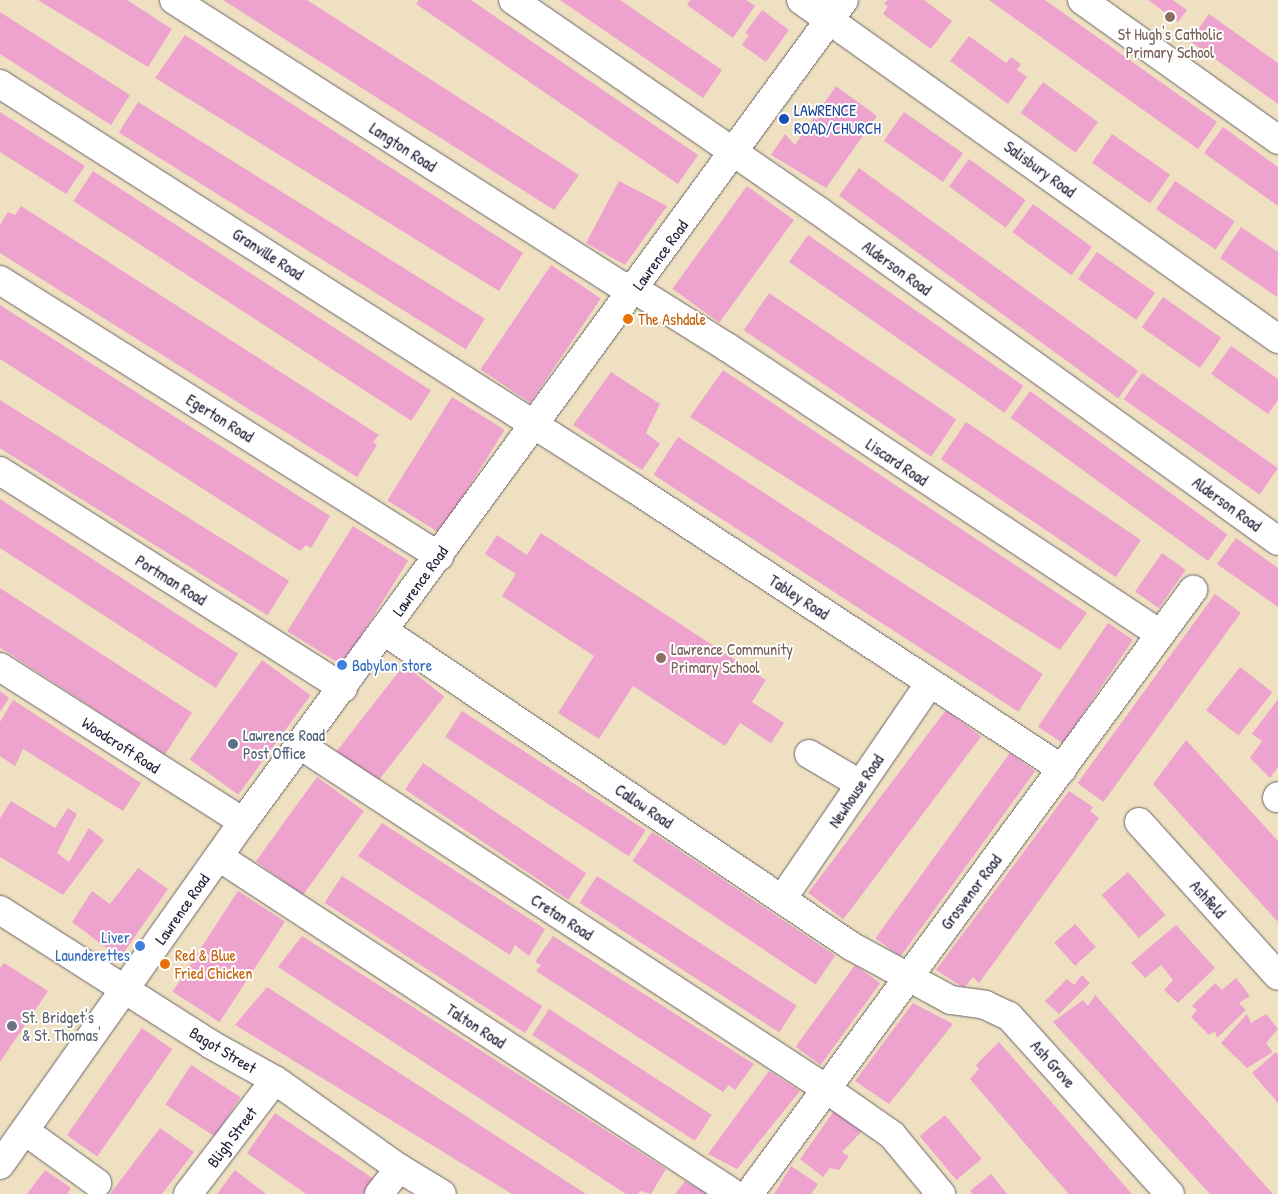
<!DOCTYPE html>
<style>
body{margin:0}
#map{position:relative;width:1278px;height:1194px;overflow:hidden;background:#eee0c0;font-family:"Patrick Hand",sans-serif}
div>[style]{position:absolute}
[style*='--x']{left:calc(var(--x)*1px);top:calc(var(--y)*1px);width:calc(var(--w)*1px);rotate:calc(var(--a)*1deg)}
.building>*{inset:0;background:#eea3ce;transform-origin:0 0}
.roads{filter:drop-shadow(0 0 1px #69646a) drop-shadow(0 0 1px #69646a)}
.minor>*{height:28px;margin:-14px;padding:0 14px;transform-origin:14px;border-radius:14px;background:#fff}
.dots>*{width:14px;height:14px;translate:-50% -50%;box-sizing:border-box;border:2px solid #fff;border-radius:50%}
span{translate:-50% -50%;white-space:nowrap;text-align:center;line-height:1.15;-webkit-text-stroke:4px #fff;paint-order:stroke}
.education-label{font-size:16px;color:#785e54}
.left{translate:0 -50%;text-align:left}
.transit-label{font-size:16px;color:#164399}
.street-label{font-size:16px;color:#22223b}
.food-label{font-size:16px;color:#c56008}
.shop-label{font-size:16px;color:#366cbe}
.right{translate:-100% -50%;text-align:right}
.service-label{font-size:16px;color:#4e5e75}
.worship-label{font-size:16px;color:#5b616d}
</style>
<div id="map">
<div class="building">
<i style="clip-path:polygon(38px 0,127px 0,172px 29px,148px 67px)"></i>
<i style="clip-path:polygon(223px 0,307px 0,579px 175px,554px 210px)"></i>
<i style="clip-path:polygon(419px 0,471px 0,698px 155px,678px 184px,416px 4px)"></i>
<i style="clip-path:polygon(560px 0,620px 0,722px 70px,703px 98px)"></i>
<i style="clip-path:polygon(690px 0,746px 0,755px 6px,733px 38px,687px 5px)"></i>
<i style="clip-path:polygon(887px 0,924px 0,952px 21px,931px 49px,883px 14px,888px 6px,884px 4px)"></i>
<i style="clip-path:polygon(989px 0,1045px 0,1217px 122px,1198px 149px)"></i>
<i style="clip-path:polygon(1148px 0,1173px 0,1187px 10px,1178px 22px)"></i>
<i style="clip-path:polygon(762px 10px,789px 30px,766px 62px,742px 45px,749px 35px,745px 33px)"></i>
<i style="clip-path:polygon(0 12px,130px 95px,111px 125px,0 54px)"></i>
<i style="clip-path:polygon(1209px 14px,1278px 63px,1278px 104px,1190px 41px)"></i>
<i style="clip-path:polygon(185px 35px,523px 253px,499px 291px,155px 78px)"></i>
<i style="clip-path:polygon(969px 36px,1006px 63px,1011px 57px,1021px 64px,1017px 70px,1027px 77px,1008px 104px,950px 61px)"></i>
<i style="left:1043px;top:82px;width:68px;height:38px;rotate:36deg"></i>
<i style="clip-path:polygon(836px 86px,877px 116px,826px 188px,771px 155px,785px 134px,795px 145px)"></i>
<i style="left:138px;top:102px;width:409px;height:36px;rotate:32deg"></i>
<i style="clip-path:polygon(0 112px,85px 166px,66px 194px,0 152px)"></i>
<i style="left:904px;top:112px;width:72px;height:35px;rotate:35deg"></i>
<i style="clip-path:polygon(1223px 127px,1278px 167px,1278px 206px,1204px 153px)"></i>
<i style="left:1112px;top:134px;width:71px;height:35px;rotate:35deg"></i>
<i style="left:969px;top:159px;width:70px;height:34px;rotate:36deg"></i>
<i style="left:859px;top:168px;width:345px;height:34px;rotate:36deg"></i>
<i style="left:93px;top:171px;width:403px;height:36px;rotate:33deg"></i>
<i style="clip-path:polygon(619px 181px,667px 206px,625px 265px,586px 243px)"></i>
<i style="left:1175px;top:181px;width:72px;height:34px;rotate:34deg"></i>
<i style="left:747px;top:186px;width:58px;height:127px;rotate:36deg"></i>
<i style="left:1033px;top:204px;width:73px;height:35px;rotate:36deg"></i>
<i style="clip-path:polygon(21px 206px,379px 435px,373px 442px,377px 445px,357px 477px,0 253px,0 225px,8px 212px,15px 215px)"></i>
<i style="clip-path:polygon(1241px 227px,1278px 252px,1277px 297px,1220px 258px)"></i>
<i style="left:808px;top:235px;width:263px;height:33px;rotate:35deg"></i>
<i style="left:1097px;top:252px;width:71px;height:33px;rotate:35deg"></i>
<i style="left:551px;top:265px;width:60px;height:126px;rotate:34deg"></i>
<i style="left:769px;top:293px;width:226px;height:45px;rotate:34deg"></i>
<i style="left:1163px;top:297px;width:71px;height:37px;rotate:35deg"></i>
<i style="clip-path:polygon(0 305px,330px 516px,311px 548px,306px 545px,300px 551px,0 359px)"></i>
<i style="clip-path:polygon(1231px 346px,1278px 379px,1278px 400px,1268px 414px,1211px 374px)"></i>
<i style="clip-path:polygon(723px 370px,1087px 613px,1060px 650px,690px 417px)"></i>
<i style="clip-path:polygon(611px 372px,660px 404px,646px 433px,660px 444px,642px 470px,573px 425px)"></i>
<i style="left:1142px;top:373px;width:166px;height:32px;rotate:35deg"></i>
<i style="left:1030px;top:391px;width:244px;height:33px;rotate:36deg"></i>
<i style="left:452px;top:397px;width:62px;height:122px;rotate:32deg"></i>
<i style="left:0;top:400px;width:341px;height:41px;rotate:32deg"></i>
<i style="left:966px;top:422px;width:211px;height:45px;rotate:34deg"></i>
<i style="left:678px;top:437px;width:435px;height:45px;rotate:33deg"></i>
<i style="left:0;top:499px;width:284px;height:41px;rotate:33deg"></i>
<i style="left:353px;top:526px;width:65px;height:124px;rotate:32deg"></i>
<i style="clip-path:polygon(541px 533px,766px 680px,752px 702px,784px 723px,771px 743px,740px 723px,725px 746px,633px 686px,599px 739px,558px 713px,594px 656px,502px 596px,516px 574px,485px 554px,497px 535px,527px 555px)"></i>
<i style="clip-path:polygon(1236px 538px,1278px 568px,1278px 607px,1217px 564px)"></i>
<i style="left:1162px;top:553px;width:29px;height:47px;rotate:35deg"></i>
<i style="left:0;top:588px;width:229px;height:50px;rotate:33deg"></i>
<i style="left:1215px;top:594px;width:32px;height:234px;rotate:36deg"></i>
<i style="left:1108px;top:623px;width:30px;height:125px;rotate:34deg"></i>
<i style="left:262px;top:660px;width:60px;height:123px;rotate:36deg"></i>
<i style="left:404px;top:665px;width:51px;height:110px;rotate:38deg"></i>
<i style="left:1240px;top:667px;width:41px;height:55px;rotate:38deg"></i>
<i style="clip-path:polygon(0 691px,9px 698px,0 712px)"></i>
<i style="clip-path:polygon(1278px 699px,1278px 767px,1270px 778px,1250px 758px,1262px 741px,1252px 734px)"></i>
<i style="clip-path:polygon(13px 700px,141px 783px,123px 811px,23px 749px,15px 766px,0 756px,0 722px)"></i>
<i style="left:946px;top:710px;width:44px;height:229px;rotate:37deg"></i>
<i style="left:462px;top:711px;width:219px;height:31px;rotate:33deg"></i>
<i style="clip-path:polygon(1186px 740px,1278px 841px,1278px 922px,1153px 784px)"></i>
<i style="left:1010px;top:753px;width:31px;height:229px;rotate:36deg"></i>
<i style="left:423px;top:763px;width:197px;height:32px;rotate:34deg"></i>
<i style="left:317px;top:777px;width:58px;height:104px;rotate:36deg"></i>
<i style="clip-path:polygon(1069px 791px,1093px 807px,1090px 811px,1099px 818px,979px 983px,973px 977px,964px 988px,936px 970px)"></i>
<i style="clip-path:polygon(11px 801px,55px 828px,68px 808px,77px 814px,57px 853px,69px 862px,89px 828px,104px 840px,63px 895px,0 857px,0 818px)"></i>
<i style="clip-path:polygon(382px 823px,545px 929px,529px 956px,515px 945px,510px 955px,358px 856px)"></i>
<i style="left:652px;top:832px;width:221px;height:35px;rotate:34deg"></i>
<i style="clip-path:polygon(138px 868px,168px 889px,120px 958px,72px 922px,92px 891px,110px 904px)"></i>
<i style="left:1128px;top:872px;width:57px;height:35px;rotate:49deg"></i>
<i style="left:342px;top:876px;width:239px;height:32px;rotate:33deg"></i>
<i style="left:597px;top:876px;width:238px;height:32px;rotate:33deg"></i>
<i style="left:238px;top:891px;width:56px;height:120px;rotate:33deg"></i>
<i style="left:1075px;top:924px;width:31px;height:28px;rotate:48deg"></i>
<i style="clip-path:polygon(1176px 925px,1215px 968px,1178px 1003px,1164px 990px,1173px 980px,1161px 965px,1145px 978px,1131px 963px)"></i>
<i style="clip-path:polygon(302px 936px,666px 1169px,651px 1194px,640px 1191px,638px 1194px,626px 1194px,278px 967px)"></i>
<i style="clip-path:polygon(553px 936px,754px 1064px,735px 1090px,729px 1085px,723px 1092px,536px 971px,541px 965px,535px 962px)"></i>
<i style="clip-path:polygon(4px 963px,48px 991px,0 1062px,0 968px)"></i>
<i style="left:855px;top:965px;width:31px;height:101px;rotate:36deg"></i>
<i style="clip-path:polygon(1082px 975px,1090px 983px,1059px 1014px,1045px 1001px,1067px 979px,1074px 985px)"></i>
<i style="clip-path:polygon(1236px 978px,1250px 996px,1239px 1003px,1246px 1010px,1217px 1038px,1215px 1031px,1209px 1035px,1191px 1017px,1197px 1010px,1192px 1006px,1215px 983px,1222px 990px)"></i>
<i style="clip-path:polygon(267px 987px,586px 1194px,512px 1194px,235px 1025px)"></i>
<i style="clip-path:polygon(1095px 995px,1273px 1194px,1210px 1194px,1053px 1022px,1083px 1000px,1088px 1006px)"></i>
<i style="clip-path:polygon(913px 1003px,953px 1024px,889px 1104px,855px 1081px)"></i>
<i style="left:549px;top:1009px;width:194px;height:31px;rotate:33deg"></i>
<i style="clip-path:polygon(1247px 1014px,1251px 1023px,1266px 1014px,1278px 1029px,1266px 1043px,1273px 1052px,1247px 1068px,1221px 1043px)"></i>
<i style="left:142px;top:1028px;width:37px;height:131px;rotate:35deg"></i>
<i style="clip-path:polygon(999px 1042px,1132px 1194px,1069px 1194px,1045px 1167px,970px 1079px,979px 1069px,976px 1065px)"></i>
<i style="clip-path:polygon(1276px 1052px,1278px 1055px,1278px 1103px,1252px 1073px)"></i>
<i style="left:191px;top:1065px;width:59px;height:47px;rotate:33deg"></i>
<i style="clip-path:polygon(769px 1071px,800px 1091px,737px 1169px,708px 1154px)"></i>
<i style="clip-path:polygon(834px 1111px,862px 1131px,842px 1152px,849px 1156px,839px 1170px,830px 1168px,823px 1177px,800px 1159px)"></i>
<i style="clip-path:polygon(275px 1113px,374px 1179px,363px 1194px,306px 1194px,247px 1153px)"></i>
<i style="left:945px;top:1115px;width:57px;height:33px;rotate:50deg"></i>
<i style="clip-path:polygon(160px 1128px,194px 1152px,162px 1194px,110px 1194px)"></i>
<i style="clip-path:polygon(791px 1166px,818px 1184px,811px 1194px,774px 1194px)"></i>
<i style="clip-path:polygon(45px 1170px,71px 1188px,67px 1194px,27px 1194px)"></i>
<i style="clip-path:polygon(235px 1170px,266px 1194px,217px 1194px)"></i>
<i style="clip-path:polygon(991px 1174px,1007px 1194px,973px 1194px,970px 1191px)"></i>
<i style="clip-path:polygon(685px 1181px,708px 1194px,675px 1194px)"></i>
</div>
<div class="roads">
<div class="minor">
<i style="--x:174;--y:0;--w:529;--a:32.58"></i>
<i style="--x:620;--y:285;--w:17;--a:17"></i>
<i style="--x:636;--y:290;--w:107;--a:32.1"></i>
<i style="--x:727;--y:347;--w:519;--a:33.54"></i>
<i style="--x:513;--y:0;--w:372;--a:34.6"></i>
<i style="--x:819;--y:211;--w:565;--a:35.71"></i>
<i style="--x:801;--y:0;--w:585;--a:35.4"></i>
<i style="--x:1082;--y:0;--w:241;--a:35.5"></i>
<i style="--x:0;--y:84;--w:753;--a:32.53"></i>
<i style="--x:635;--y:489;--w:511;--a:33.25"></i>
<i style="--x:0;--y:280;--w:519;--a:32.16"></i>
<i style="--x:0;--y:471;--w:406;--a:32.3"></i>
<i style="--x:384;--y:631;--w:563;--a:34"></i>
<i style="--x:851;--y:946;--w:114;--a:28.4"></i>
<i style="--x:951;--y:1000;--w:34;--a:8"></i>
<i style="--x:985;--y:1005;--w:26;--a:25"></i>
<i style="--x:1009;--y:1016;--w:240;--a:47.9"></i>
<i style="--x:0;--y:667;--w:288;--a:32.5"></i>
<i style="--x:300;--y:745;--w:627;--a:33.16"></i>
<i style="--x:825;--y:1088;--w:82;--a:35"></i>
<i style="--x:892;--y:1135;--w:77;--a:50.3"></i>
<i style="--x:809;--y:754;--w:59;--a:30.5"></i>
<i style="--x:1277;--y:798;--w:2;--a:-63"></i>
<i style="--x:1139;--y:822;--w:207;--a:47.9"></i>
<i style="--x:219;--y:857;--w:615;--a:33.2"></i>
<i style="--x:782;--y:899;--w:262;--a:-55.6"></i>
<i style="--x:0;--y:910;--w:249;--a:32.5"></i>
<i style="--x:210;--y:1044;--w:74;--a:29"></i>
<i style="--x:275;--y:1080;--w:152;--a:35.4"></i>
<i style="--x:399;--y:1168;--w:50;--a:31.2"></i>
<i style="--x:25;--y:1131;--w:89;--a:35.8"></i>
<i style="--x:0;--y:1165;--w:420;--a:-54.7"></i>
<i style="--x:243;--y:822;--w:1018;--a:-53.83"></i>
<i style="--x:188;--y:1194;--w:143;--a:-52.7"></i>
<i style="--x:379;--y:1194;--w:33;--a:-52"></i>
<i style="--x:749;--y:1194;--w:750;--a:-53.68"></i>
</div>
</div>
<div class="dots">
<i style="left:1170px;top:17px;background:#8d6e63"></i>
<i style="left:784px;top:119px;background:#1a4fb4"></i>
<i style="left:628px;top:319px;background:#e8710a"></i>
<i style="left:661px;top:658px;background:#8d6e63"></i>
<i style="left:342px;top:665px;background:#3f7fe0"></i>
<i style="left:233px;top:744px;background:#5c6f8a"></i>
<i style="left:140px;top:946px;background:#3f7fe0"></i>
<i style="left:165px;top:964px;background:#e8710a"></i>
<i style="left:12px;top:1026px;background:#6b7280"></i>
</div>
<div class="education-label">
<span style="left:1170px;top:43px">St Hugh's Catholic<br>Primary School</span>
<span class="left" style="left:671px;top:658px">Lawrence Community<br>Primary School</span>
</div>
<div class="transit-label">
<span class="left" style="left:794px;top:119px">LAWRENCE<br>ROAD/CHURCH</span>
</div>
<div class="street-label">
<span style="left:403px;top:147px;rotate:33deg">Langton Road</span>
<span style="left:1040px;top:169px;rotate:36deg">Salisbury Road</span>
<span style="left:268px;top:254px;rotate:33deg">Granville Road</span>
<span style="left:660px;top:255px;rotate:-54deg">Lawrence Road</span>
<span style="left:897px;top:268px;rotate:36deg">Alderson Road</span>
<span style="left:220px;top:418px;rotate:32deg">Egerton Road</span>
<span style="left:897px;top:462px;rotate:34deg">Liscard Road</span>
<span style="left:1227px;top:504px;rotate:36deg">Alderson Road</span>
<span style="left:171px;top:580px;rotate:32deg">Portman Road</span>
<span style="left:420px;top:581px;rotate:-54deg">Lawrence Road</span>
<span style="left:799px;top:597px;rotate:33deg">Tabley Road</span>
<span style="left:121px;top:745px;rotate:33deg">Woodcroft Road</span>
<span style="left:856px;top:791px;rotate:-56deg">Newhouse Road</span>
<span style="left:644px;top:806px;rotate:34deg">Callow Road</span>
<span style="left:971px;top:892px;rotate:-53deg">Grosvenor Road</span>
<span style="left:1208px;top:899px;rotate:48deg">Ashfield</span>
<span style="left:182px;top:909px;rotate:-55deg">Lawrence Road</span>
<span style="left:562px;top:917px;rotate:33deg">Cretan Road</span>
<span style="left:476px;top:1026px;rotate:33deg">Talton Road</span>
<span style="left:223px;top:1050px;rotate:31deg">Bagot Street</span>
<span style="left:1053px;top:1064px;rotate:48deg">Ash Grove</span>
<span style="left:232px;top:1137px;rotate:-53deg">Bligh Street</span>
</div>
<div class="food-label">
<span class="left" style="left:638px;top:319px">The Ashdale</span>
<span class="left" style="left:175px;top:964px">Red &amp; Blue<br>Fried Chicken</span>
</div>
<div class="shop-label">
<span class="left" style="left:352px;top:665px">Babylon store</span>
<span class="right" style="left:130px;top:946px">Liver<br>Launderettes</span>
</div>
<div class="service-label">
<span class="left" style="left:243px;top:744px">Lawrence Road<br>Post Office</span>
</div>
<div class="worship-label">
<span class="left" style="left:22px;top:1026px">St. Bridget's<br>&amp; St. Thomas'</span>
</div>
</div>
